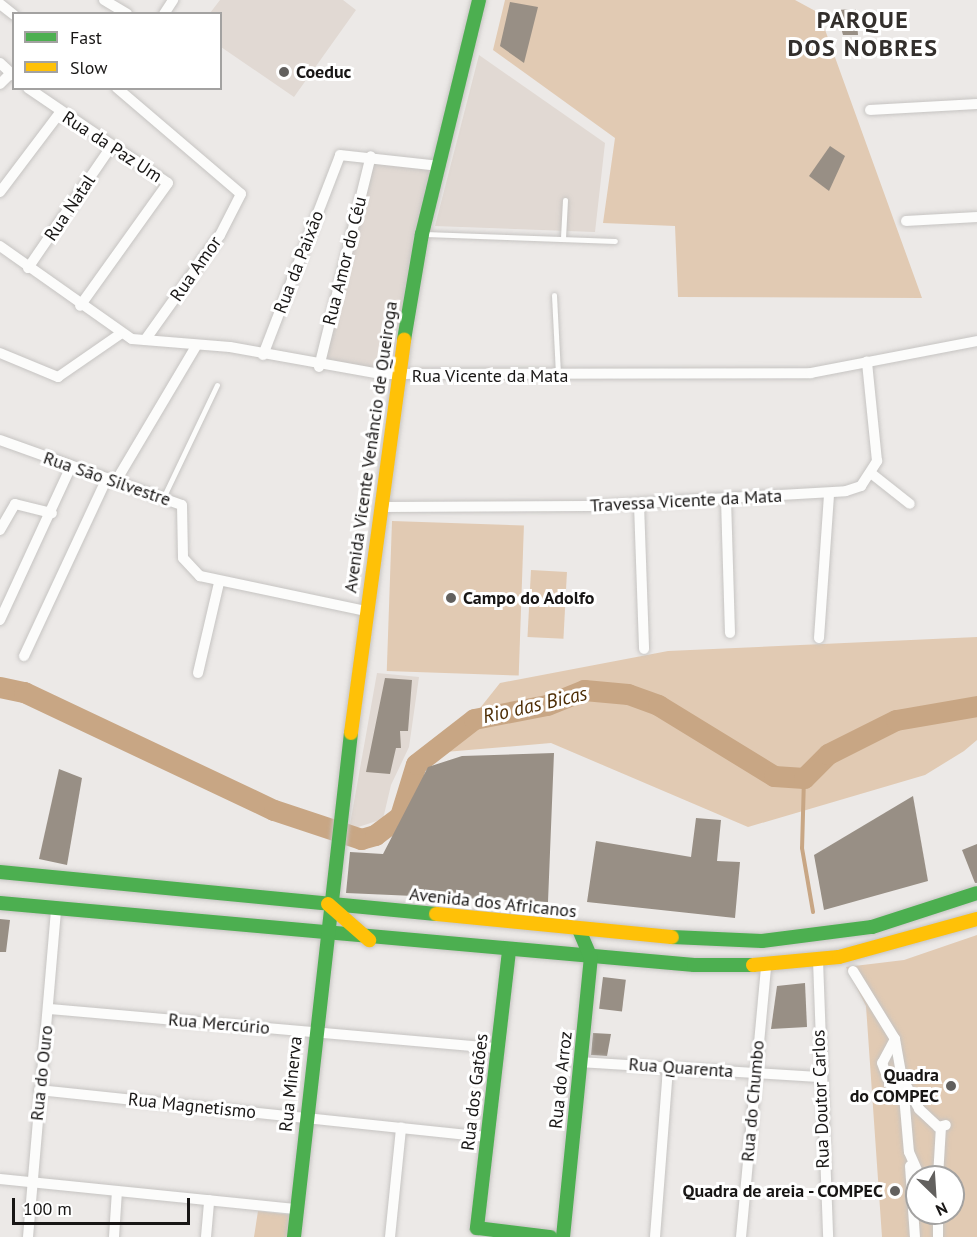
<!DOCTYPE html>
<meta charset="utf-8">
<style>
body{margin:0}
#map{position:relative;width:977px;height:1237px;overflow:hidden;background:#ece9e7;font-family:"PT Sans",sans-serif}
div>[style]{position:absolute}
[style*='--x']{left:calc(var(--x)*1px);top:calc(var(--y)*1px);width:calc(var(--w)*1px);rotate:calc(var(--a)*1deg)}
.built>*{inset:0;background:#e1d9d3}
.green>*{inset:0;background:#e1cab3;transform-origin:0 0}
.stream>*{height:4px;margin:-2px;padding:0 2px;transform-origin:2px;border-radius:2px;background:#c8a684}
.river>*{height:21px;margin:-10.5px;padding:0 10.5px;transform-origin:10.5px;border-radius:10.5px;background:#c8a684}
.building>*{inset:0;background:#988f85;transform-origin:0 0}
.roads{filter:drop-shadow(0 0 2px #c6c4c2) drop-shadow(0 0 2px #c6c4c2)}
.lane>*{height:5px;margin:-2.5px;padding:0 2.5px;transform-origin:2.5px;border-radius:2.5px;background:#fcfcfb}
.street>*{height:10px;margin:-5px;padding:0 5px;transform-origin:5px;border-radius:5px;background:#fcfcfb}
.fast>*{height:14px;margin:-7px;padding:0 7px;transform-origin:7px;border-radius:7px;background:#4caf50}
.slow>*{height:14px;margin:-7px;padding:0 7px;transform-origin:7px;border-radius:7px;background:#ffc107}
.dots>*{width:16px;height:16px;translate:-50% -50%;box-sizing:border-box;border:3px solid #fff;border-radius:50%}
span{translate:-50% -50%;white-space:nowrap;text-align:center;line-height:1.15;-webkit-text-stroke:6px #fff;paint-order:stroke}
.poi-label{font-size:18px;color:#181615;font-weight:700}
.left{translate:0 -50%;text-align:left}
.right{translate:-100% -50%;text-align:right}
.street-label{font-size:18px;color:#181615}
.water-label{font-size:20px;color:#4f2f07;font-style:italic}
.district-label{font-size:24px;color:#332f2c;font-weight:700;letter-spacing:1.5px}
.legend{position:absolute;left:12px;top:12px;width:210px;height:78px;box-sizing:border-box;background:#fff;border:2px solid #a3a2a1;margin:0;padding:8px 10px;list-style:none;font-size:18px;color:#181615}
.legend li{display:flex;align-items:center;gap:12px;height:30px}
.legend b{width:30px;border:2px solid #a3a2a1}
.north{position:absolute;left:905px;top:1165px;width:60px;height:60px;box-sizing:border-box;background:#fff;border:2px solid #a3a2a1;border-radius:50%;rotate:155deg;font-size:16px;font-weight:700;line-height:24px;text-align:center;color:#181615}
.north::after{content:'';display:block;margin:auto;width:21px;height:27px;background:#62605e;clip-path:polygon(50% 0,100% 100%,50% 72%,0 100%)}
.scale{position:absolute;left:12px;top:1198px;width:178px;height:27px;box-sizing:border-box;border:3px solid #181615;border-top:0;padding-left:8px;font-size:18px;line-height:21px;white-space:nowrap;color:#181615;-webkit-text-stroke:4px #fff;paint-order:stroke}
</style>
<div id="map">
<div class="built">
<i style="clip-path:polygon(220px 0,343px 0,356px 10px,294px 97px,221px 47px,220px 14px,210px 13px)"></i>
<i style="clip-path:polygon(479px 55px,605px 143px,595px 232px,435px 226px)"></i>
<i style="clip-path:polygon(371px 156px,439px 166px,398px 375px,319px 367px)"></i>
<i style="clip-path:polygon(377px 673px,419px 677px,409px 747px,391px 785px,383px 819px,349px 830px)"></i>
</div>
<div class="green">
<i style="clip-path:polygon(505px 0,795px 0,819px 13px,922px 298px,678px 297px,675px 226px,603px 223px,615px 138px,493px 50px)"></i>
<i style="left:392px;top:521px;width:132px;height:150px;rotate:2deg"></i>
<i style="left:531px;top:570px;width:36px;height:67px;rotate:3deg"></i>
<i style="clip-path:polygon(977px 637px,977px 740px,964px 751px,925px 775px,748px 827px,551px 743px,445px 752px,500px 683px,668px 651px)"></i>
<i style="clip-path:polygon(evenodd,977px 935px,977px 1237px,882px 1237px,866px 1006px,846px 967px,904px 960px,977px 935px,917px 1177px,953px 1177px,953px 1213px,917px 1213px,917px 1177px)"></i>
<i style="clip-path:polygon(258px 1211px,292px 1215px,290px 1237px,254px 1237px)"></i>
</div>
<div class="stream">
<i style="--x:804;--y:778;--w:70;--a:91.6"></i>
<i style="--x:802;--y:848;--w:65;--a:80.2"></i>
</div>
<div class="river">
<i style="--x:0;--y:687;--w:25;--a:12"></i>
<i style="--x:24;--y:692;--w:276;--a:25.3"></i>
<i style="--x:274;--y:810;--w:92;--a:18.4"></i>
<i style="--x:361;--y:839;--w:15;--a:-16"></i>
<i style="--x:375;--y:835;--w:31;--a:-37"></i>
<i style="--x:400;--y:816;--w:54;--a:-72.9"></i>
<i style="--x:416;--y:764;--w:73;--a:-37.8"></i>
<i style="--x:474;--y:719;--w:74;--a:-10.9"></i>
<i style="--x:547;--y:705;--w:40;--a:-22"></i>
<i style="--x:584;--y:690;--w:44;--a:5.2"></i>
<i style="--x:628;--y:694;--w:32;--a:20"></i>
<i style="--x:658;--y:705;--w:136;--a:31.5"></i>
<i style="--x:774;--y:776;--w:30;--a:4"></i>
<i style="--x:804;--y:778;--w:34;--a:-45"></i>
<i style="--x:828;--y:754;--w:76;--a:-26.6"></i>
<i style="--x:896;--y:720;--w:82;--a:-9.8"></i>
</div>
<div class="building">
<i style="clip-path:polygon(510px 2px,538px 7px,524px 63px,500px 46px)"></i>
<i style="clip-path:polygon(856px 9px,858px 35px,843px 35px,836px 10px)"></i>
<i style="clip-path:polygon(830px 146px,845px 156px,829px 191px,809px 176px)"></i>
<i style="clip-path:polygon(385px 678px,412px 680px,408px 731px,400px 731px,401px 748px,396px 748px,390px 774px,366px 772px)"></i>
<i style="clip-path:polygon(554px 753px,548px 902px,346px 893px,350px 852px,383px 854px,428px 767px,462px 756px)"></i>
<i style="clip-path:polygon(59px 769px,82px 778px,67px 865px,39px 859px)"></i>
<i style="clip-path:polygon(913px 796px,928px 881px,824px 910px,814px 855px)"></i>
<i style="clip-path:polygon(696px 818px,721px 820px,717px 861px,740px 862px,735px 918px,587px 902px,596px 841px,691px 857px)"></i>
<i style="clip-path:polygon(977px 844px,977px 883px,975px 883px,962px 850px)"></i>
<i style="clip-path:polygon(0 919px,10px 920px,6px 952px,0 952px)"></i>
<i style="left:603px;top:977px;width:23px;height:32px;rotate:7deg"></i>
<i style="clip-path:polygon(805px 983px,807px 1027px,771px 1029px,777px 986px)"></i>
<i style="clip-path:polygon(593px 1033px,611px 1034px,607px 1056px,591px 1055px)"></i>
</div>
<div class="roads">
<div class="lane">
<i style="--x:425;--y:234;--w:190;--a:2.1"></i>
<i style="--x:563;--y:238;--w:38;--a:-87"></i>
<i style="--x:554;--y:295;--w:79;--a:87.1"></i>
<i style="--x:164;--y:496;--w:123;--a:-64.5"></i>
</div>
<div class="street">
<i style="--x:104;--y:0;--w:27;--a:31"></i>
<i style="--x:0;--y:4;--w:18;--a:38"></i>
<i style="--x:164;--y:14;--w:17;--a:-57"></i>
<i style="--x:0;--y:63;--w:19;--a:43"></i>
<i style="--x:0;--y:84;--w:14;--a:-45"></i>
<i style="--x:28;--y:88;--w:169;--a:34.2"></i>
<i style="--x:168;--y:183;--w:151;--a:125.6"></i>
<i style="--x:117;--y:88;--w:163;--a:40.5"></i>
<i style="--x:241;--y:194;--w:46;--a:117.1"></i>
<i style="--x:220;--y:235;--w:129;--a:125.5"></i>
<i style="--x:870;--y:110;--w:107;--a:-3.2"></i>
<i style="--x:0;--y:192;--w:98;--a:-52.9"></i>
<i style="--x:906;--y:221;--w:71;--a:-3.2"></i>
<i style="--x:0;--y:246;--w:161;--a:35.2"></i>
<i style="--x:132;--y:339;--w:98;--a:4.7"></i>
<i style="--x:230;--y:347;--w:152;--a:10.2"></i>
<i style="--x:380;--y:374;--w:431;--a:-0.1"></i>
<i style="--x:811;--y:373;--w:169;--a:-10.9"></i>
<i style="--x:28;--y:268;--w:147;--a:-55.6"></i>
<i style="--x:0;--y:353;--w:63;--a:22.5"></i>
<i style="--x:58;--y:377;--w:75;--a:-34.7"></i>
<i style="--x:263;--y:355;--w:214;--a:-68.9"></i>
<i style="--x:340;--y:155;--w:100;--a:6.3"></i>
<i style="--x:319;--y:367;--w:217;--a:-76.2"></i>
<i style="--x:0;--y:440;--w:193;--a:19.7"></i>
<i style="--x:182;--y:505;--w:53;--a:88.9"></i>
<i style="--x:183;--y:558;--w:25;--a:47"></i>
<i style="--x:200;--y:576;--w:170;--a:11.9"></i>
<i style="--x:872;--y:474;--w:48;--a:38.3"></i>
<i style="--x:116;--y:481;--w:157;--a:-59.3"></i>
<i style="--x:726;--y:499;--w:134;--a:88.3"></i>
<i style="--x:639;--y:504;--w:145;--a:88"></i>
<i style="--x:381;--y:507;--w:208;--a:-0.3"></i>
<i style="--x:589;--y:506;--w:257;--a:-3.3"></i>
<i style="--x:846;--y:491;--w:16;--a:-18"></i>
<i style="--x:861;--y:486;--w:30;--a:-57"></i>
<i style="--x:877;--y:461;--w:100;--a:-95.8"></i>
<i style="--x:0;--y:530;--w:30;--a:-60"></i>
<i style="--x:15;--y:504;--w:38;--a:14"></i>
<i style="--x:0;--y:620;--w:170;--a:-65.2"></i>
<i style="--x:819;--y:638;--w:144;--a:-86"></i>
<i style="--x:24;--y:656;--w:196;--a:-65"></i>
<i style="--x:198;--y:673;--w:92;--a:-76.9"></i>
<i style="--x:818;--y:960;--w:277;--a:87.9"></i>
<i style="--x:853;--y:971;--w:80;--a:58.3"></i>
<i style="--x:895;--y:1039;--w:40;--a:80"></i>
<i style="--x:902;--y:1078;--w:35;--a:61"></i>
<i style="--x:919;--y:1109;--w:26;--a:43"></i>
<i style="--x:938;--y:1127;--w:8;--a:-14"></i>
<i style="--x:49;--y:1009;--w:451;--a:5"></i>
<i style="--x:895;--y:1039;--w:27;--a:118"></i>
<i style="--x:882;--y:1063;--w:22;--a:69"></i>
<i style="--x:890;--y:1084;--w:15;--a:28"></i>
<i style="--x:580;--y:1062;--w:238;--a:3.6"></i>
<i style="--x:903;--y:1084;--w:68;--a:85"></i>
<i style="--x:909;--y:1152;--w:27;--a:66"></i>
<i style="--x:39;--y:1090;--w:450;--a:6"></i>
<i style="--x:910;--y:1166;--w:71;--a:86"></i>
<i style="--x:938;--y:1177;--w:50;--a:-86.6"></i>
<i style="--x:0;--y:1179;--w:299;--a:5.8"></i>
<i style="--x:28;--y:1237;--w:329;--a:-85.1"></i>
<i style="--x:114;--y:1237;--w:46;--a:-86.3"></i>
<i style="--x:206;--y:1237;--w:37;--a:-85"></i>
<i style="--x:390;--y:1237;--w:110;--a:-84.2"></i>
<i style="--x:655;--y:1237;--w:170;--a:-85.6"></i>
<i style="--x:741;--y:1237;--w:273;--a:-84.7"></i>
<i style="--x:938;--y:1237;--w:24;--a:-90"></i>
</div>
<div class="fast">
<i style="--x:404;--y:340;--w:108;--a:-80.4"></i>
<i style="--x:422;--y:234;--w:241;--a:-76.3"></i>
<i style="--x:0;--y:872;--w:438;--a:5.5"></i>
<i style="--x:0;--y:903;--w:697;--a:5.11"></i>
<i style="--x:694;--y:965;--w:59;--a:0"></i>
<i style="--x:672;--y:937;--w:90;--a:2.5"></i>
<i style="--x:762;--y:941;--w:111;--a:-7.3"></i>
<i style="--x:872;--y:927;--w:110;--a:-17.9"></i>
<i style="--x:509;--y:951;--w:279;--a:96.6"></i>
<i style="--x:477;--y:1228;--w:74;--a:7"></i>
<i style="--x:294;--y:1237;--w:507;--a:-83.55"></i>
<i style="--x:563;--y:1237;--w:280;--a:-84.3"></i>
<i style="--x:591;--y:958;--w:30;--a:-113"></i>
</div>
<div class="slow">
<i style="--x:351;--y:733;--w:397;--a:-82.3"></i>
<i style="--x:328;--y:904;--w:55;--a:41.3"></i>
<i style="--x:436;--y:914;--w:237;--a:5.6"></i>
<i style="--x:753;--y:965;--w:86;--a:-5.3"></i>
<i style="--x:839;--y:957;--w:143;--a:-15.4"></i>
</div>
</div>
<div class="dots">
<i style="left:284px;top:72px;background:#62605e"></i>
<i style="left:451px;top:598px;background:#62605e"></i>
<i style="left:951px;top:1086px;background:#62605e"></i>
<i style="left:895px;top:1191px;background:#62605e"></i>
</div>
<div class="poi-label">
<span class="left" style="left:296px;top:72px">Coeduc</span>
<span class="left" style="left:463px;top:598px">Campo do Adolfo</span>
<span class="right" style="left:939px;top:1086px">Quadra<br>do COMPEC</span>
<span class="right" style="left:883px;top:1191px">Quadra de areia - COMPEC</span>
</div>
<div class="street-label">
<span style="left:112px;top:147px;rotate:33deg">Rua da Paz Um</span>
<span style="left:70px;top:208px;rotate:-56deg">Rua Natal</span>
<span style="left:345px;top:261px;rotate:-76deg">Rua Amor do Céu</span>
<span style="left:299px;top:262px;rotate:-69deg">Rua da Paixão</span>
<span style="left:196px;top:269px;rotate:-55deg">Rua Amor</span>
<span style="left:490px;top:376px">Rua Vicente da Mata</span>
<span style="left:371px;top:447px;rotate:-82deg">Avenida Vicente Venâncio de Queiroga</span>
<span style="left:107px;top:479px;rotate:19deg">Rua São Silvestre</span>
<span style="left:686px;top:501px;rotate:-3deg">Travessa Vicente da Mata</span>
<span style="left:493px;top:903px;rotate:6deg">Avenida dos Africanos</span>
<span style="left:219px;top:1024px;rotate:5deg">Rua Mercúrio</span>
<span style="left:681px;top:1068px;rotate:4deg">Rua Quarenta</span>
<span style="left:42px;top:1073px;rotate:-84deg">Rua do Ouro</span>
<span style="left:561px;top:1080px;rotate:-84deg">Rua do Arroz</span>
<span style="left:291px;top:1084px;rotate:-84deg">Rua Minerva</span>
<span style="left:475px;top:1092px;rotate:-83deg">Rua dos Gatões</span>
<span style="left:821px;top:1099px;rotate:-92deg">Rua Doutor Carlos</span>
<span style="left:753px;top:1101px;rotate:-85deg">Rua do Chumbo</span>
<span style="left:192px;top:1106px;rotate:6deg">Rua Magnetismo</span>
</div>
<div class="water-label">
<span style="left:535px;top:705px;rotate:-13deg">Rio das Bicas</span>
</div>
<div class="district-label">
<span style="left:863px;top:34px">PARQUE<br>DOS NOBRES</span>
</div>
<ul class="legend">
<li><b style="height:8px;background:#4caf50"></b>Fast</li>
<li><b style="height:8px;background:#ffc107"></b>Slow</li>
</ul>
<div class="north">N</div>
<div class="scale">100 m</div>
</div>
